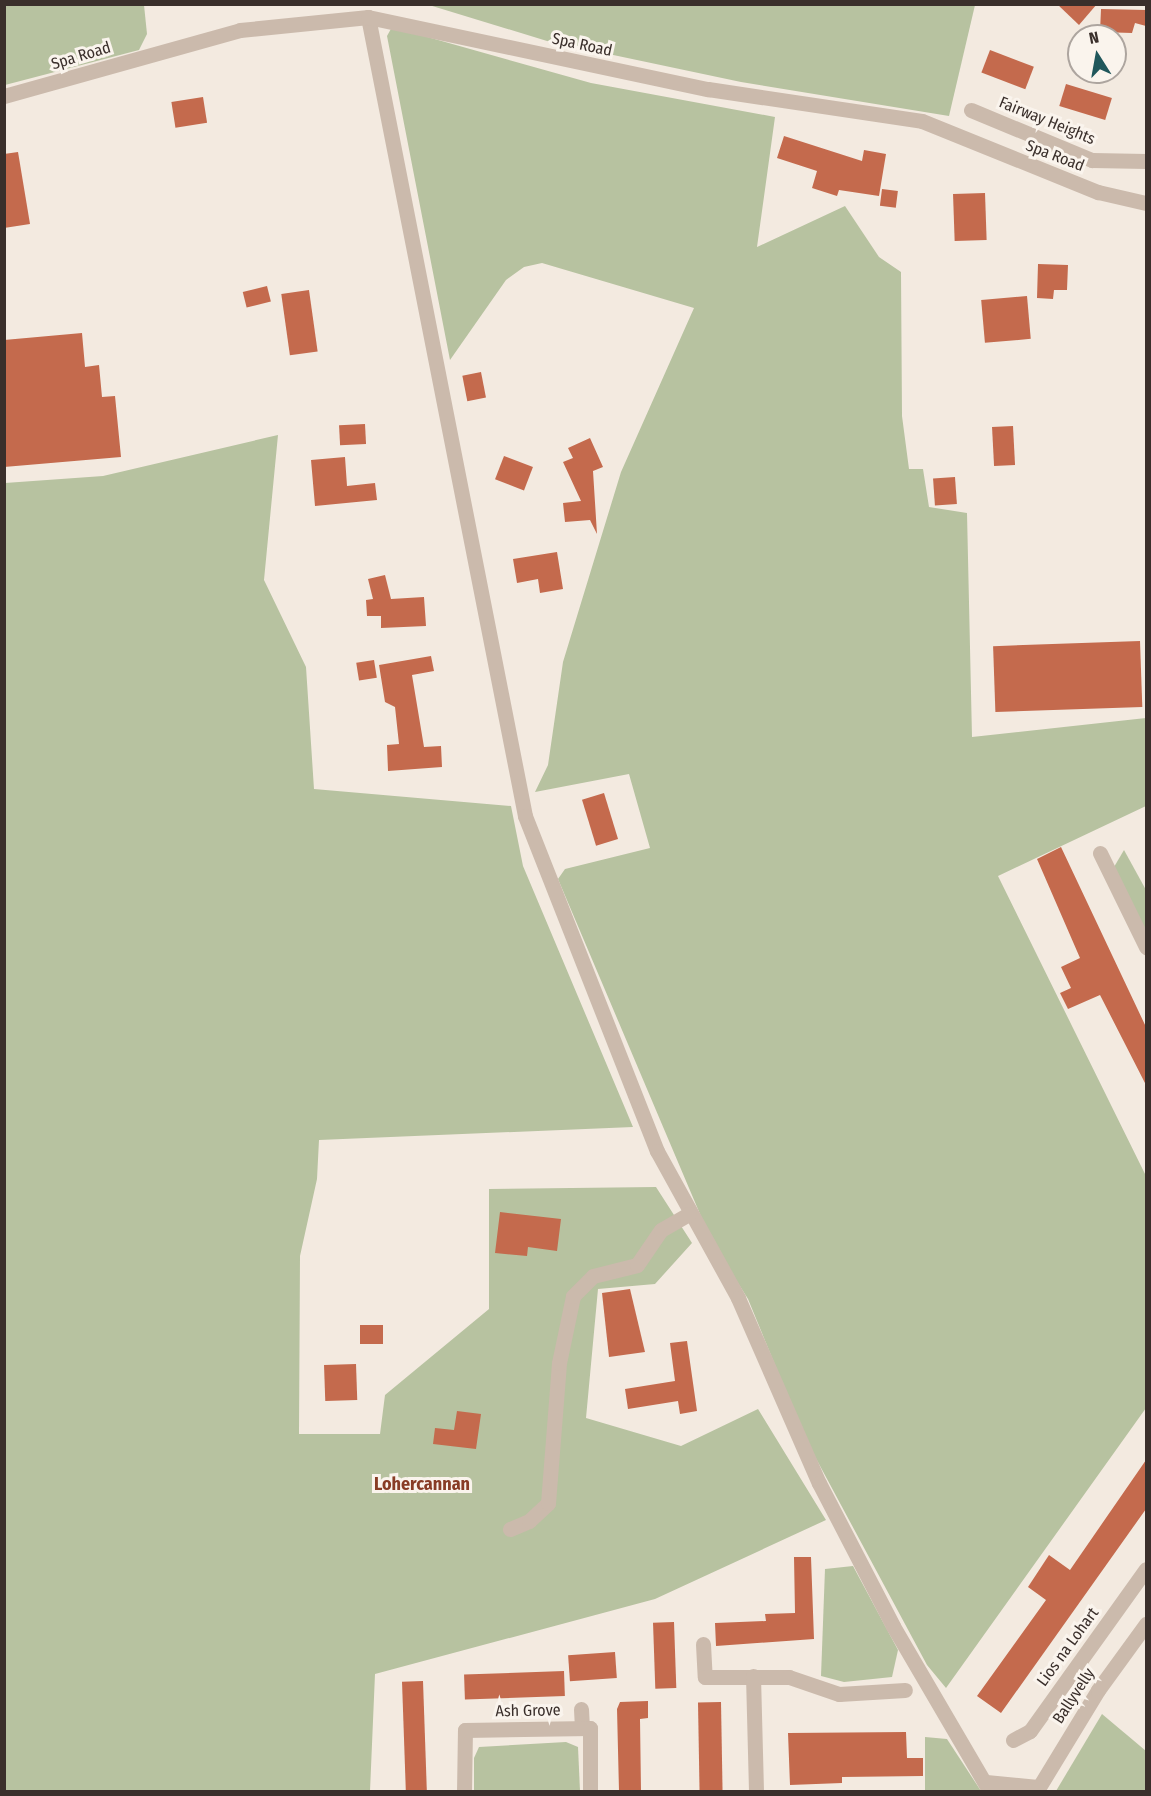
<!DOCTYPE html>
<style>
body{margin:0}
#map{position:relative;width:1151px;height:1796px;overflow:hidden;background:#f3eae0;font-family:"Fira Sans Condensed",sans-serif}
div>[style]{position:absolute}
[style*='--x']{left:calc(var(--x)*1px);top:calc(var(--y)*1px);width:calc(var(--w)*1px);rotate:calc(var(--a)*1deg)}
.green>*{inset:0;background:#b7c2a0}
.building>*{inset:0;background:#c46a4d;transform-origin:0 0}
.minor>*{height:15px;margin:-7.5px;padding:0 7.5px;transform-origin:7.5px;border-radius:7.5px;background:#cbbaac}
span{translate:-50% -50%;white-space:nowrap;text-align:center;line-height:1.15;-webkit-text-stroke:6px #faf4ed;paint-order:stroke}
.street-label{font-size:16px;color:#3a2f2b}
.neighbourhood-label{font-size:18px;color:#883c25;font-weight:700}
.frame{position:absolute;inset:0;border:6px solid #3a2f2b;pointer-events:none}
.north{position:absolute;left:1067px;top:24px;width:60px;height:60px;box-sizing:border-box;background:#faf4ed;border:2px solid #ada59f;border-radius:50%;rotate:349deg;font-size:16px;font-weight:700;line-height:24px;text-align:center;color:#3a2f2b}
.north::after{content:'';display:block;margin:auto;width:21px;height:27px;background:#20575b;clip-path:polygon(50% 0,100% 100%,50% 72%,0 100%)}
</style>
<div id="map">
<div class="green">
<i style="clip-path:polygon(5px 4px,144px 5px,147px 34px,139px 50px,5px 85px)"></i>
<i style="clip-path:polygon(429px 5px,429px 4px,975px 5px,949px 116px,741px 82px,547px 41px)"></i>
<i style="clip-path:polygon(392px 27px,591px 83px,775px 117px,757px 247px,845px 206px,879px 257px,901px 272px,902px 416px,909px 469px,923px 469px,929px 507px,967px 513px,972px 737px,1146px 718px,1146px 806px,998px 876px,1146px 1176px,1146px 1408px,946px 1688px,927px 1665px,805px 1438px,748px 1299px,711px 1240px,558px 879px,565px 869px,650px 848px,629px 774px,535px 792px,548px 765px,563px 662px,621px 472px,694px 308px,542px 263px,524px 267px,506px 280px,450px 360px,387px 36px)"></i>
<i style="clip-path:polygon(278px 435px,264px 580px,306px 667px,314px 789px,511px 806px,523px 866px,633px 1127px,319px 1140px,317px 1179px,300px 1256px,299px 1434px,380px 1434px,385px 1395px,489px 1309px,489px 1189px,656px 1187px,692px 1243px,655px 1284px,598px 1289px,586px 1418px,681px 1446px,758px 1409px,826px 1520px,655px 1599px,375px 1674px,370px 1791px,5px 1792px,5px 483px,103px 476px)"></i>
<i style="clip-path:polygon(1124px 850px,1146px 890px,1146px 932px,1114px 867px)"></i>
<i style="clip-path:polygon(853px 1566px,898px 1650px,892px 1677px,844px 1682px,821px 1676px,825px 1569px)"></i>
<i style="clip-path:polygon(1102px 1714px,1146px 1751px,1146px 1791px,1056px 1791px)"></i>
<i style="clip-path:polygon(925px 1737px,947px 1739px,981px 1791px,925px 1791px)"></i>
<i style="clip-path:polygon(566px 1742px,578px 1747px,580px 1791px,474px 1791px,474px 1758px,479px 1747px)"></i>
</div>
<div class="building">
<i style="clip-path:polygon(1057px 4px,1097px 4px,1079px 25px)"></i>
<i style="clip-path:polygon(1101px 9px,1146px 10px,1146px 26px,1135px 23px,1132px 33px,1100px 32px)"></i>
<i style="left:990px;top:50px;width:47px;height:24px;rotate:21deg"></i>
<i style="left:1066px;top:84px;width:48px;height:23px;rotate:17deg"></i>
<i style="left:203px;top:97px;width:26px;height:32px;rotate:81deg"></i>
<i style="clip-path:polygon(784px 136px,862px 161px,864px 150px,886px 154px,879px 196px,839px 190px,837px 196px,812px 188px,817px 171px,777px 158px)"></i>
<i style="clip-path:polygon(18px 152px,30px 224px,4px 228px,4px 154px)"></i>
<i style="left:882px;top:189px;width:16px;height:17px;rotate:7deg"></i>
<i style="left:985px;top:193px;width:47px;height:32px;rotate:88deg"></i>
<i style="clip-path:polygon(1038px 264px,1068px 265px,1067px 290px,1054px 290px,1053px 299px,1037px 298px)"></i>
<i style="left:267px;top:286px;width:16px;height:25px;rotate:76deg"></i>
<i style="left:309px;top:290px;width:62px;height:28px;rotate:82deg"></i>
<i style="left:1027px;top:296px;width:43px;height:46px;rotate:85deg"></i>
<i style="clip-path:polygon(82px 333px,85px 367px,99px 365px,102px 397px,115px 396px,121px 457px,4px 467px,4px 340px)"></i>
<i style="left:481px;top:372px;width:26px;height:19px;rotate:79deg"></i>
<i style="left:365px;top:424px;width:20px;height:26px;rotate:87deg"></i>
<i style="left:1013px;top:426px;width:39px;height:21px;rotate:87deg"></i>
<i style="clip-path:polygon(590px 438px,603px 467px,593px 471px,597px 534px,590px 520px,565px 522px,563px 503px,581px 501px,563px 462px,573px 458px,568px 448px)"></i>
<i style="left:504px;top:456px;width:31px;height:25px;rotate:21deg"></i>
<i style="clip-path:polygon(345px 457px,347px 486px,375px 483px,377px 500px,315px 506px,311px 460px)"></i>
<i style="left:955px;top:477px;width:27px;height:22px;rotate:86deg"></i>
<i style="clip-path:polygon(557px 552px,563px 589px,540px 593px,538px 579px,517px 583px,513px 559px)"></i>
<i style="clip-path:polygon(385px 575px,391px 599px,424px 597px,426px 626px,381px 628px,381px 616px,367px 616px,366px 600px,373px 599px,368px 579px)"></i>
<i style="left:1140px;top:641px;width:66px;height:147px;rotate:88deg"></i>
<i style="clip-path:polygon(431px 656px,434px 671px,412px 675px,424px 747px,441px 746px,442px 767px,388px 771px,387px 745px,399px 744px,395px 707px,385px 702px,379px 665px)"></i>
<i style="left:374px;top:660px;width:18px;height:18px;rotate:81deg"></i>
<i style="left:604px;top:793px;width:48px;height:23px;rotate:73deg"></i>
<i style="clip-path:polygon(1061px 847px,1146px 1027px,1146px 1085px,1100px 995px,1068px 1009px,1060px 993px,1071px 988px,1061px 967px,1080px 958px,1037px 859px)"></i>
<i style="clip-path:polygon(500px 1212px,561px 1219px,557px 1251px,528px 1247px,527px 1256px,495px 1253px)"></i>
<i style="clip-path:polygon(630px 1289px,645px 1352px,609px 1357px,602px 1293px)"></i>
<i style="left:383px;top:1325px;width:19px;height:23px;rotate:90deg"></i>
<i style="clip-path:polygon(687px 1341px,697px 1411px,680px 1414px,678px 1401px,628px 1409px,625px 1389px,675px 1381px,670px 1343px)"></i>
<i style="left:356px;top:1364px;width:36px;height:32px;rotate:88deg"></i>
<i style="clip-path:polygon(457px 1411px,481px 1414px,476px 1449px,433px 1444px,435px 1428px,454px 1430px)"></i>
<i style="clip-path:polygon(1146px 1460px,1146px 1509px,1001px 1713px,977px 1696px,1046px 1600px,1028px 1587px,1049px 1555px,1070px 1570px)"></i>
<i style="clip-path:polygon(794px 1557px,811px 1557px,814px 1639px,716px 1646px,715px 1623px,766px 1621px,765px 1614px,795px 1613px)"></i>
<i style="left:674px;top:1622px;width:66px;height:21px;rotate:88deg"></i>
<i style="left:615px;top:1652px;width:26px;height:47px;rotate:86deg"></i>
<i style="left:564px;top:1671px;width:25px;height:100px;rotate:88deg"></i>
<i style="left:423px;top:1681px;width:110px;height:21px;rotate:88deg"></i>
<i style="clip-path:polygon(648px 1701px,648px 1718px,640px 1719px,641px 1791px,619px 1791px,617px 1709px,620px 1702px)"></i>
<i style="left:721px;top:1702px;width:89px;height:23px;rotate:89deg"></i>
<i style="clip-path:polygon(906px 1732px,907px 1758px,923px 1758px,923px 1776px,842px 1777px,842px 1783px,790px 1785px,788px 1733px)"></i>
</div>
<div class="minor">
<i style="--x:368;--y:17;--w:814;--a:78.88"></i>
<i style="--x:525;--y:816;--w:360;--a:68.5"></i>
<i style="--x:657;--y:1151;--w:168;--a:61.1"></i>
<i style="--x:738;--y:1298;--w:202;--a:66.4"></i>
<i style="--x:819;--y:1483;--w:161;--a:62.6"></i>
<i style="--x:893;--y:1626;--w:192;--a:59.7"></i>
<i style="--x:4;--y:96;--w:245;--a:-15.6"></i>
<i style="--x:240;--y:30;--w:129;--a:-5.8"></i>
<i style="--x:368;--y:17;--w:348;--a:12"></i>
<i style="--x:708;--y:89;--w:216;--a:8.5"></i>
<i style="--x:922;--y:121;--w:190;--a:22"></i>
<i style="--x:1098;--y:192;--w:49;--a:12.9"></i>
<i style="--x:971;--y:110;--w:131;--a:22.5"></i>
<i style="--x:1092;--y:160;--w:54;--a:1.1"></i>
<i style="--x:1100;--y:853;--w:105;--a:63.9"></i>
<i style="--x:510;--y:1529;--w:21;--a:-23"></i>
<i style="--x:529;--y:1521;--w:26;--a:-43"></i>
<i style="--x:548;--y:1503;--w:140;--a:-85.5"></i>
<i style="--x:559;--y:1363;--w:68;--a:-78.2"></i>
<i style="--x:573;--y:1296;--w:28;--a:-45"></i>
<i style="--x:593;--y:1276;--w:45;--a:-14"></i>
<i style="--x:637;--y:1265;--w:42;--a:-55.6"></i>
<i style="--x:661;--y:1230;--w:32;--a:-30"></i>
<i style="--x:703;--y:1644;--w:33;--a:87"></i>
<i style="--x:705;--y:1677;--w:84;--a:0"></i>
<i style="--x:789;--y:1677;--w:53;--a:18.8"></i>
<i style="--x:839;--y:1694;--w:66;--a:-3.5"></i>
<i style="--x:753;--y:1676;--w:116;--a:88.5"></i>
<i style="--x:581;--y:1709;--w:19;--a:87"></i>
<i style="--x:1013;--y:1740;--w:19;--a:-28"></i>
<i style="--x:1030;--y:1731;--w:199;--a:-54.4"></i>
<i style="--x:986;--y:1782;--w:52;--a:5.5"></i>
<i style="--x:464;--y:1792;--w:62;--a:-89.1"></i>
<i style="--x:465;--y:1730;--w:125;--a:-0.9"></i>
<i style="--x:590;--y:1728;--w:64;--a:90"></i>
<i style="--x:1036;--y:1792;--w:119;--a:-58.7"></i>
<i style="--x:1098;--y:1690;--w:82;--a:-54"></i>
</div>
<div class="street-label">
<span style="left:582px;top:45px;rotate:12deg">Spa Road</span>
<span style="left:81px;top:56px;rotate:-17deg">Spa Road</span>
<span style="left:1047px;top:121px;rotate:22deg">Fairway Heights</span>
<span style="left:1055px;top:156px;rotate:21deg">Spa Road</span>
<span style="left:1068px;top:1647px;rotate:-54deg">Lios na Lohart</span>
<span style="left:1074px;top:1696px;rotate:-57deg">Ballyvelly</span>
<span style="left:528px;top:1711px;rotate:-1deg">Ash Grove</span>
</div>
<div class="neighbourhood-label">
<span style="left:422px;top:1484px">Lohercannan</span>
</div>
<div class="frame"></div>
<div class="north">N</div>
</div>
